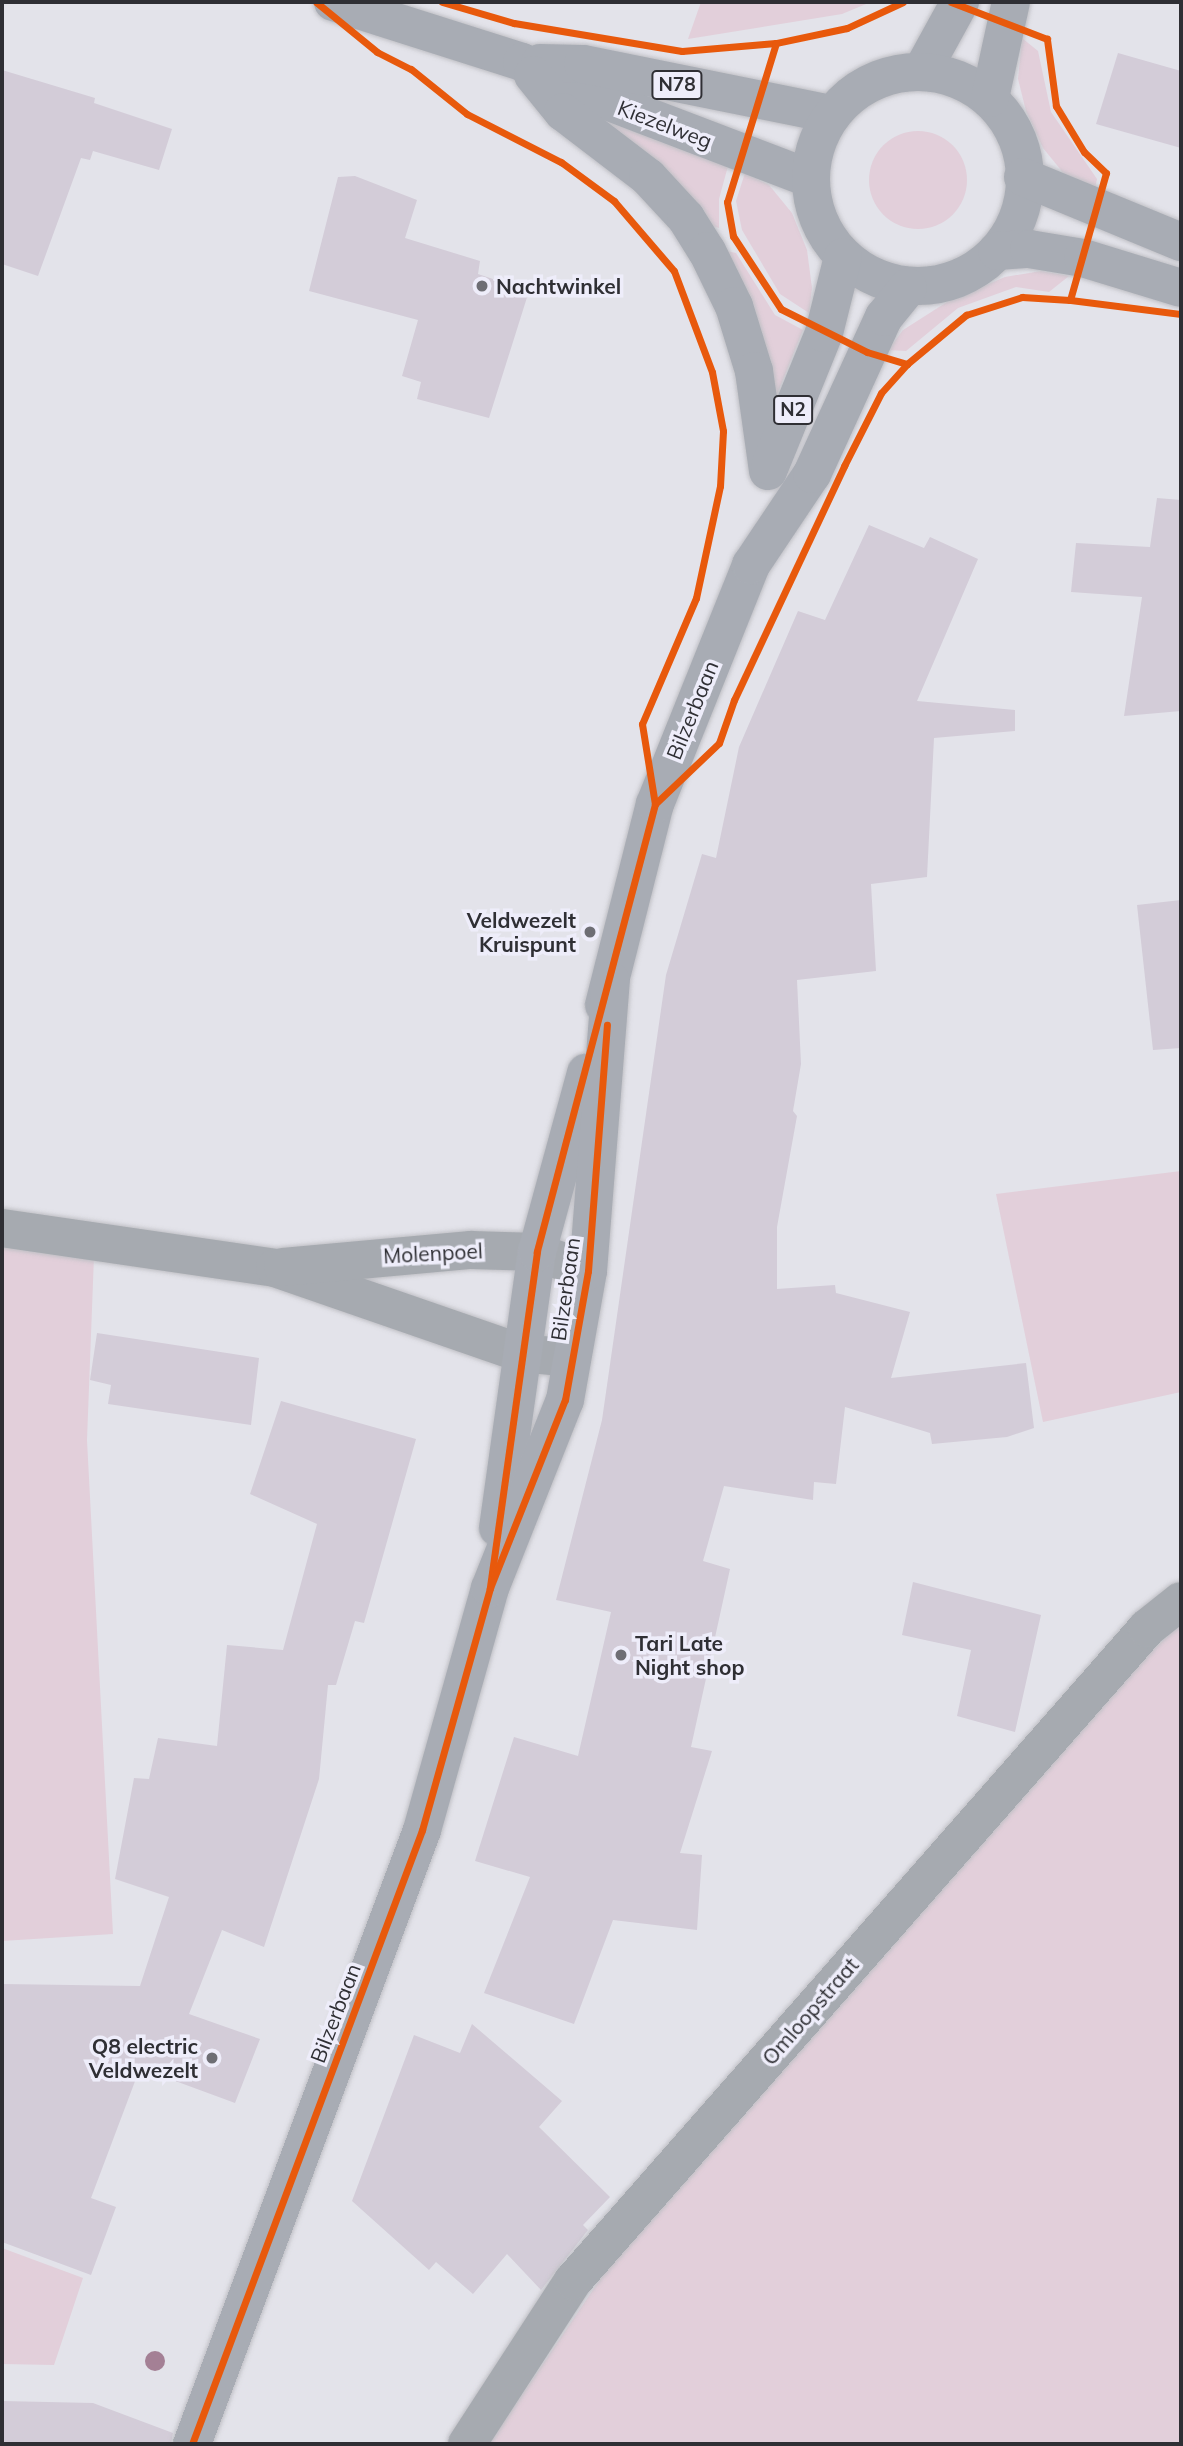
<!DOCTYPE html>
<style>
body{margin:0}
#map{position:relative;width:1183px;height:2446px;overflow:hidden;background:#e3e3ea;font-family:Mulish,sans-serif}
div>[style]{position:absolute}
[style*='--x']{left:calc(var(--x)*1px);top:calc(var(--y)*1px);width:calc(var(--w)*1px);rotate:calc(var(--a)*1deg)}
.green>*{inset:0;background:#e2cfda}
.round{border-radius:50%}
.building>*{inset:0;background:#d3ccd8}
.roads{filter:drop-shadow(0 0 2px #c0c0c5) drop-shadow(0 0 2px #c0c0c5)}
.minor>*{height:38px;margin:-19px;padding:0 19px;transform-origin:19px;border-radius:19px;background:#a6aab0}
.major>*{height:38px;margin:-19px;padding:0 19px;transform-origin:19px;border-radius:19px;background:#a8acb4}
.major>.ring{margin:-19px;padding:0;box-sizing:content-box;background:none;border:38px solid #a8acb4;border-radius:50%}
.cycleway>*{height:7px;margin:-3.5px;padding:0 3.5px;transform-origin:3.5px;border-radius:3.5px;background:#e8590c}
.trees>*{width:20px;height:20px;margin:-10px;border-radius:50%;background:#a48095}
.dots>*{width:19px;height:19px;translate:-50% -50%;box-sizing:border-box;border:4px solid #eeedfa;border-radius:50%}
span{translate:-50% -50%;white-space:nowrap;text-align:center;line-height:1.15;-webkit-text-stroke:7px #eeedfa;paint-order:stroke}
.shield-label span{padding:2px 5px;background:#eeedfa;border:2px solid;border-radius:5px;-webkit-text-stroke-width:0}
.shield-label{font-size:19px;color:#2f2f34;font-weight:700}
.street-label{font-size:21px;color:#2f2f34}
.poi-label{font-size:21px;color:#2f2f34;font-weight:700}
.left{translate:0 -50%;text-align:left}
.right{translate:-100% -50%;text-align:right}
.frame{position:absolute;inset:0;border:4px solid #2f2f34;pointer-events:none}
</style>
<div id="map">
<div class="green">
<i style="clip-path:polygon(701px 2px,871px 2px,842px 14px,688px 39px)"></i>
<i style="clip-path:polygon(1022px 38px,1038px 51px,1051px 112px,1097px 179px,1094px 193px,1069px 180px,1043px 148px,1026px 111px,1018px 79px)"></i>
<i style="clip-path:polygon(571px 103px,728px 166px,719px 199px,719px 228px,708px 225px)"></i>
<i class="round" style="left:869px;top:131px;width:98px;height:98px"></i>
<i style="clip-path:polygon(745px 173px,769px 185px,792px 213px,807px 250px,812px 288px,809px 313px,780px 294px,742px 230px,736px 201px)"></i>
<i style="clip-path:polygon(727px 251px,736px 253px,775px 315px,803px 330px,774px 402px)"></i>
<i style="clip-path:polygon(1041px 271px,1069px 276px,1049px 292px,1016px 287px,958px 308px,906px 351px,888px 350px,903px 330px,947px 302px,1005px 277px)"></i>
<i style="clip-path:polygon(1181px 1171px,1181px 1392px,1043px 1422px,996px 1194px)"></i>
<i style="clip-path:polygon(2px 1244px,94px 1256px,87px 1440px,113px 1934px,2px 1941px)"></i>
<i style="clip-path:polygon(1181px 1624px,1181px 2444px,489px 2444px,603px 2275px,1131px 1670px)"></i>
<i style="clip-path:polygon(2px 2248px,83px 2278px,54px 2365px,2px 2364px)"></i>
</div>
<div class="building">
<i style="clip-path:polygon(1118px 53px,1181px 71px,1181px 148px,1096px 124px)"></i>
<i style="clip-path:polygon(2px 70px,95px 98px,94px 103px,172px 129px,159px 170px,93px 151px,90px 160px,81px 158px,38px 276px,2px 264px)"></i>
<i style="clip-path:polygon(355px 176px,417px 200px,405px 238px,480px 261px,478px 274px,529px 291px,489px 418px,417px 399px,421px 382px,402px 376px,418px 320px,309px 291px,338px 177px)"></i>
<i style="clip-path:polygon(1157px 498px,1181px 500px,1181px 711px,1124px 716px,1142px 597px,1071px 592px,1076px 543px,1150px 547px)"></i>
<i style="clip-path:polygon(869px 525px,924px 548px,930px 537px,978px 559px,917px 701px,1015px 710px,1015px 731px,934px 738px,927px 877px,871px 884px,876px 971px,797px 980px,801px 1064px,793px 1111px,797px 1116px,777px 1227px,777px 1289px,835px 1285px,836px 1293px,910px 1312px,891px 1378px,1026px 1363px,1034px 1428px,1007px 1437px,932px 1444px,930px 1433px,845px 1407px,836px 1484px,814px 1482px,813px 1500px,724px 1486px,703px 1561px,730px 1569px,691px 1747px,712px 1751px,680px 1853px,702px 1855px,697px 1930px,613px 1920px,574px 2024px,484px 1993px,530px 1877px,475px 1861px,514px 1737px,578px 1756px,611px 1612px,556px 1600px,602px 1420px,666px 975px,702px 854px,716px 858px,739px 747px,798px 611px,825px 620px)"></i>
<i style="clip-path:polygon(1181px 900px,1181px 1048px,1153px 1050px,1137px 905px)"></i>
<i style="clip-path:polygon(97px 1333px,259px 1358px,251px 1425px,108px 1404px,111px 1385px,90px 1380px)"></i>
<i style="clip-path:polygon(281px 1401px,416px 1439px,364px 1623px,355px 1621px,336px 1685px,328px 1685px,319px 1779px,264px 1947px,222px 1930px,189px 2014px,260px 2039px,235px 2103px,140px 2068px,91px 2198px,116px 2207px,91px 2275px,2px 2242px,2px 1984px,140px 1986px,169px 1897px,115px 1879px,134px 1778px,149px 1779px,158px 1738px,217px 1746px,227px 1645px,283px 1650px,317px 1524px,250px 1494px)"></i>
<i style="clip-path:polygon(913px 1582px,1041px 1615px,1015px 1732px,957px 1716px,971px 1650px,902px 1635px)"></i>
<i style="clip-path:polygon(472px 2024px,562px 2101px,539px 2127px,610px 2197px,583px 2225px,588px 2230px,541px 2290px,507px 2254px,473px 2294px,436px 2262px,429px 2270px,352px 2201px,414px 2035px,460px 2053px)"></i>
<i style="clip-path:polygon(2px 2401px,93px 2403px,173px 2433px,171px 2444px,2px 2444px)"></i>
</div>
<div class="roads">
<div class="minor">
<i style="--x:2;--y:1228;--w:276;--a:8.3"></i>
<i style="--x:275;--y:1268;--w:260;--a:19.1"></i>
<i style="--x:521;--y:1353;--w:51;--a:5.6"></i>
<i style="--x:283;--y:1267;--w:189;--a:-5.2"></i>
<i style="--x:471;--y:1250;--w:66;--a:1.7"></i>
<i style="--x:537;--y:1252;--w:54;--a:20.4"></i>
<i style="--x:467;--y:2444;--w:194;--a:-57"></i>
<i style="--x:573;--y:2281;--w:869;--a:-48.68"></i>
<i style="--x:1147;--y:1628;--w:43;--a:-38.5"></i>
</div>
<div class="major">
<i style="--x:333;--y:2;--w:198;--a:17.6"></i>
<i style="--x:522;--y:62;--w:63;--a:26.6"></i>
<i style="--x:578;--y:90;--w:249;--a:20.9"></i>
<i style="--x:540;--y:63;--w:43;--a:1.3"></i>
<i style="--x:583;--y:64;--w:252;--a:11.4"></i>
<i style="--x:922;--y:71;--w:79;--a:-61.2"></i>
<i class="ring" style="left:811px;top:72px;width:176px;height:176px"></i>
<i style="--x:533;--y:75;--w:48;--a:51"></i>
<i style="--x:563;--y:112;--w:107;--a:37.4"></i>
<i style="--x:648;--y:177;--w:56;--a:47.2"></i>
<i style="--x:686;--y:218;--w:39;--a:58"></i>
<i style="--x:707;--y:251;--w:61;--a:63.9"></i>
<i style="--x:734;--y:306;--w:68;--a:72.9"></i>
<i style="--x:754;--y:371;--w:101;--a:82"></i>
<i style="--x:990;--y:98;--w:98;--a:-77.7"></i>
<i style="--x:1023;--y:177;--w:171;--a:22.4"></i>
<i style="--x:997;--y:251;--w:32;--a:-4"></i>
<i style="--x:1029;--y:249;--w:55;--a:9.5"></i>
<i style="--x:1083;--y:258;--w:102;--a:17"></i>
<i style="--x:770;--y:466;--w:144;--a:-67.9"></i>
<i style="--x:824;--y:333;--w:78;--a:-76"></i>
<i style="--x:604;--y:1005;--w:207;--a:-75.8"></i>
<i style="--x:655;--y:804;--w:258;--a:-68.1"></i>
<i style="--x:751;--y:565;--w:110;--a:-56.2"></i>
<i style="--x:812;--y:474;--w:173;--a:-65.4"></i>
<i style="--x:884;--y:317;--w:38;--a:-51"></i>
<i style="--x:498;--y:1528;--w:279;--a:-82"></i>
<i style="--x:537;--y:1252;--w:186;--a:-74.7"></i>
<i style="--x:192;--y:2444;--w:656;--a:-69.46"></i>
<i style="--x:422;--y:1830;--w:251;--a:-74.3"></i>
<i style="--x:490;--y:1588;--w:202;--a:-68.3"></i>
<i style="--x:565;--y:1400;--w:131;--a:-79.9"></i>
<i style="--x:588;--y:1271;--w:291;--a:-85.5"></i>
</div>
</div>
<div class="cycleway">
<i style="--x:316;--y:2;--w:79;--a:39.3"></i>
<i style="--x:377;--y:52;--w:38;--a:27"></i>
<i style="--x:411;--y:69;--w:72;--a:38.8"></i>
<i style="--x:467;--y:114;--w:106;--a:27.1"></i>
<i style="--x:561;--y:162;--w:66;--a:36.3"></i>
<i style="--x:614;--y:201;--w:92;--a:49.4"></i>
<i style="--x:674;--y:271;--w:108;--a:69.4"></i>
<i style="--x:712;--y:372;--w:60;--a:79.4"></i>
<i style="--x:723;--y:431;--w:55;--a:93.1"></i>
<i style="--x:720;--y:486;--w:115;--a:102.1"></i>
<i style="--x:696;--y:598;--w:137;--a:113.2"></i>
<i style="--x:642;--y:724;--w:81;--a:80.8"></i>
<i style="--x:655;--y:804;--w:463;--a:104.8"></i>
<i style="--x:537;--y:1252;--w:339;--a:98"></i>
<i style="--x:442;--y:2;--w:75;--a:16.3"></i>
<i style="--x:514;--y:23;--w:170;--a:9.5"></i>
<i style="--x:682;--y:51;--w:94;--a:-4.9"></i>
<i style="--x:903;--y:2;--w:62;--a:155.1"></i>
<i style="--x:847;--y:28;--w:73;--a:168.1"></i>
<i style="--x:776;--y:43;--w:166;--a:107.1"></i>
<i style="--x:727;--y:202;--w:35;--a:80"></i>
<i style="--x:733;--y:236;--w:87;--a:56.7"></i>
<i style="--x:781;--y:309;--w:96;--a:26.6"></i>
<i style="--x:867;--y:352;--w:42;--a:16.7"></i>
<i style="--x:907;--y:364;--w:77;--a:-39.7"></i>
<i style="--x:966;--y:315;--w:59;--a:-17.8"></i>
<i style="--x:1022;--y:297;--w:48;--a:3.6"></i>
<i style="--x:1070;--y:300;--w:132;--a:-74.2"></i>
<i style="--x:1106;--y:173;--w:30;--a:-136"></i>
<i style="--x:1084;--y:152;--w:54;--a:-121.3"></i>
<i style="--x:1056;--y:106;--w:68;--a:-97.7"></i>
<i style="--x:1047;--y:39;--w:103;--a:-158.9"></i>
<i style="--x:1070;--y:300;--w:112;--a:7.2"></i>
<i style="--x:655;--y:804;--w:88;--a:-43.6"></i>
<i style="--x:719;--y:743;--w:46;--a:-70.8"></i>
<i style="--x:734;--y:700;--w:259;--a:-64.8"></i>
<i style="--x:844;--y:466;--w:82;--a:-63.1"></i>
<i style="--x:881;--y:393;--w:39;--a:-48"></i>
<i style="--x:192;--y:2444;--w:656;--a:-69.46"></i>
<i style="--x:422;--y:1830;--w:251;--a:-74.3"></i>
<i style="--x:490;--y:1588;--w:202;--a:-68.3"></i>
<i style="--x:565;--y:1400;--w:131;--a:-79.9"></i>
<i style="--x:588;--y:1271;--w:247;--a:-85.6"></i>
</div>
<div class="trees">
<i style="left:155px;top:2361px"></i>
</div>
<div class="dots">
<i style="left:482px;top:286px;background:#6e6e74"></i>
<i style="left:590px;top:932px;background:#6e6e74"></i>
<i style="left:621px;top:1655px;background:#6e6e74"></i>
<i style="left:212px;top:2058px;background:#6e6e74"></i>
</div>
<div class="shield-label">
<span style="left:677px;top:85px">N78</span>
<span style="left:793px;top:410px">N2</span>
</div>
<div class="street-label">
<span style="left:665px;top:124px;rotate:21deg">Kiezelweg</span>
<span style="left:692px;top:710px;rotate:-68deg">Bilzerbaan</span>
<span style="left:433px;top:1253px;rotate:-3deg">Molenpoel</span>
<span style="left:565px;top:1289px;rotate:-82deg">Bilzerbaan</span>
<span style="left:810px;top:2011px;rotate:-49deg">Omloopstraat</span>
<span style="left:335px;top:2013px;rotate:-69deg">Bilzerbaan</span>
</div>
<div class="poi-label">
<span class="left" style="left:496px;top:286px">Nachtwinkel</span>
<span class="right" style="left:576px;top:932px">Veldwezelt<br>Kruispunt</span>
<span class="left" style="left:635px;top:1655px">Tari Late<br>Night shop</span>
<span class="right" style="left:198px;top:2058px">Q8 electric<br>Veldwezelt</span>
</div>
<div class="frame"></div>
</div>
